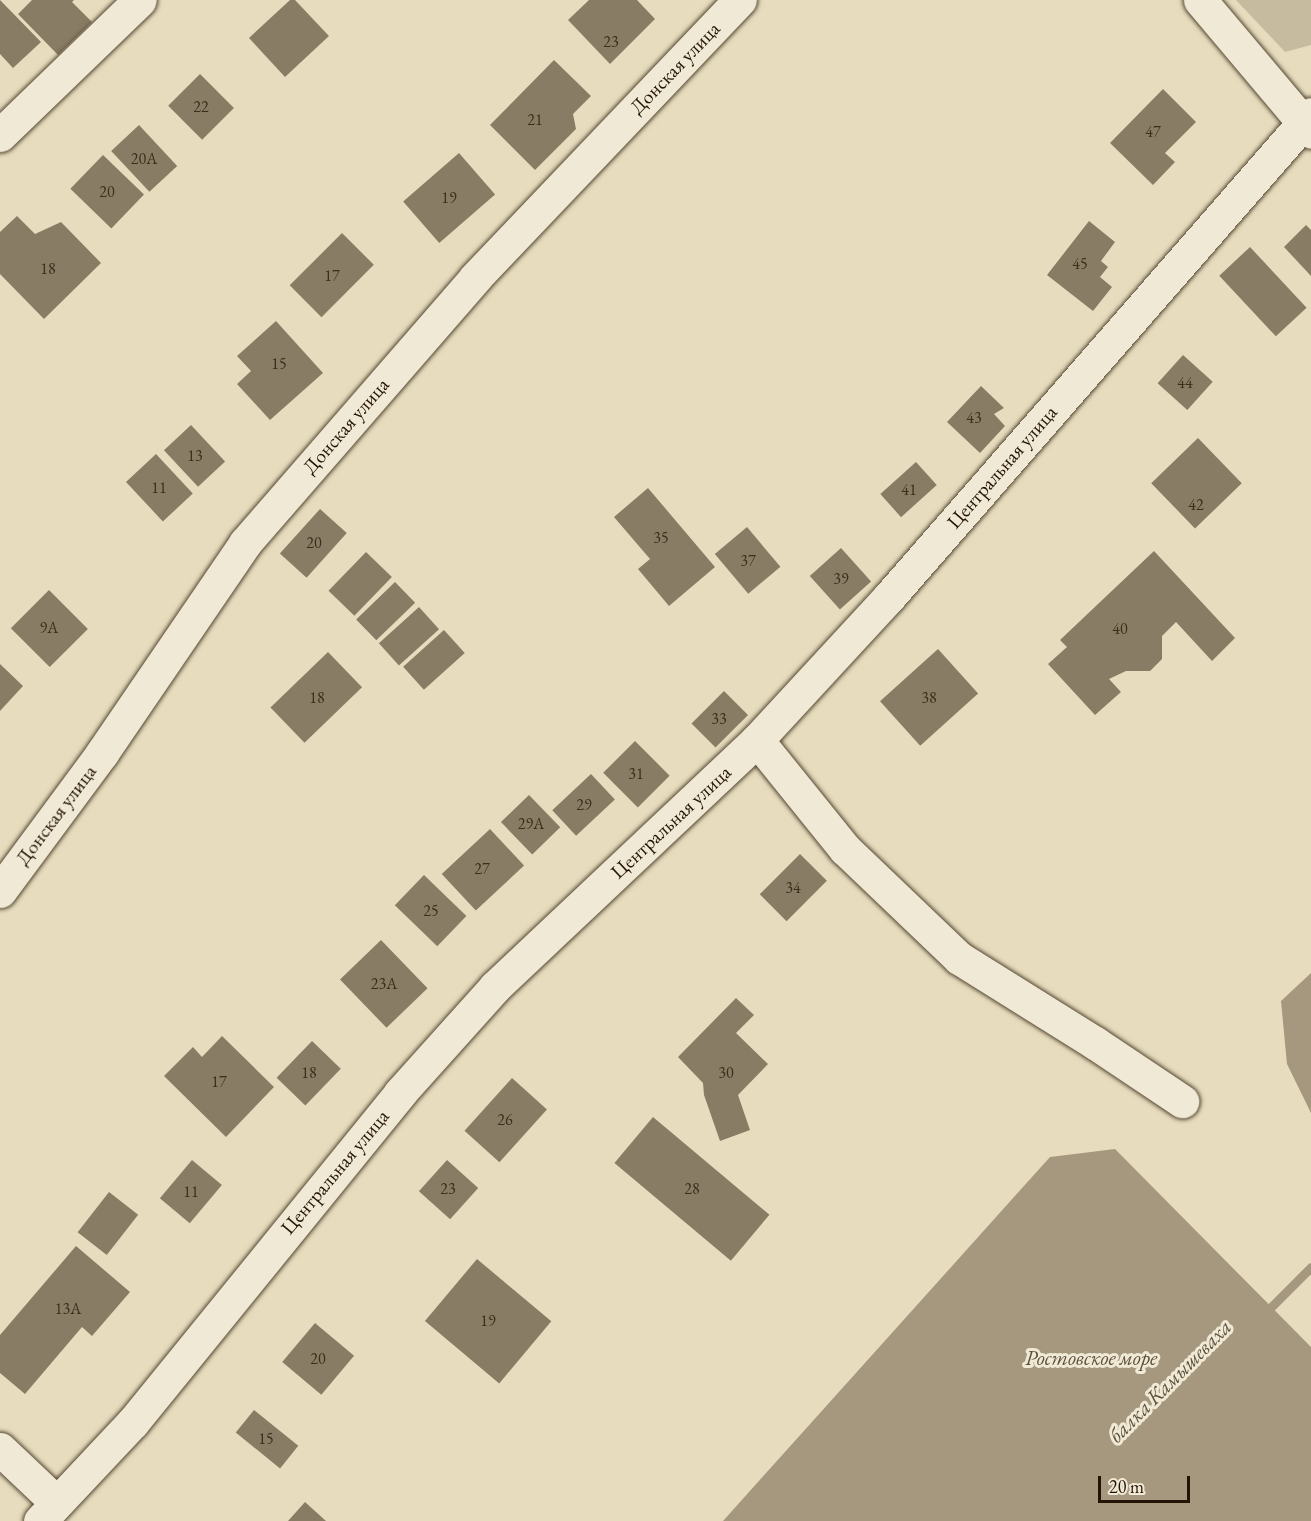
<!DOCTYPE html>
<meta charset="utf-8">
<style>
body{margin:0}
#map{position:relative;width:1311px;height:1521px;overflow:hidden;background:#e7ddbe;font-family:"EB Garamond",serif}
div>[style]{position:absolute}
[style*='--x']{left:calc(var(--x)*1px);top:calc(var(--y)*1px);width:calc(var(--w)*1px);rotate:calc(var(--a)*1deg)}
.green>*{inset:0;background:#c6bb9e}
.water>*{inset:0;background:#a5987f}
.stream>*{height:9px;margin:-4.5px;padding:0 4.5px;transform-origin:4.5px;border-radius:4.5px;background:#a5987f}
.building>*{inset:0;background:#897c65;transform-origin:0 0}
.roads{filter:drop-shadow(0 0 2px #554632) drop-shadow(0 0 2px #554632)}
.minor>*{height:33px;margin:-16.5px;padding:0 16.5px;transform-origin:16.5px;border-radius:16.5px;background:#efe9d5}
span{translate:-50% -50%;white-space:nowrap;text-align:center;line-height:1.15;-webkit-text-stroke:6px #efe9d5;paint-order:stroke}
.number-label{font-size:16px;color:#3d2d1c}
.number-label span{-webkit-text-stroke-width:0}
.street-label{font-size:20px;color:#241304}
.water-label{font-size:21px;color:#5e4f3b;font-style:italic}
.scale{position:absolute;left:1098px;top:1476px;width:92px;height:27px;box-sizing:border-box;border:3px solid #241304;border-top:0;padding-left:8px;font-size:18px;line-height:21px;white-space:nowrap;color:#241304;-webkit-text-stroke:4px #efe9d5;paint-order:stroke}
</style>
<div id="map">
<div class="green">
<i style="clip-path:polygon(1236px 0,1311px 0,1311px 45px,1285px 52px)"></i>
</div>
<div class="water">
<i style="clip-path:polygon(1311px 973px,1311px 1113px,1287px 1064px,1281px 1001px)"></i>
<i style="clip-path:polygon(1115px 1149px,1311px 1347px,1311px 1521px,723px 1521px,1050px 1157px)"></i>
</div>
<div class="stream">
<i style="--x:1264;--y:1314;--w:66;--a:-45"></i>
</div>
<div class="building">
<i style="clip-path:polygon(0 0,41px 42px,13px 68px,0 54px)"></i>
<i style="clip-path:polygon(32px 0,74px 0,72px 2px,92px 22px,58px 55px,18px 14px)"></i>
<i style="clip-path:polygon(290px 0,295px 0,329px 36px,285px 77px,249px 38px)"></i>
<i style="clip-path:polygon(589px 0,637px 0,655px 19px,610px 64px,568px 20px)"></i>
<i style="clip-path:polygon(554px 60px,591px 96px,573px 114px,576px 129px,535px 170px,490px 125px)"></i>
<i style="left:200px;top:74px;width:48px;height:45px;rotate:45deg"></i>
<i style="clip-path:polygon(1163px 89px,1196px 122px,1165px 153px,1175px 162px,1153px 185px,1110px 143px)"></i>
<i style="left:139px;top:125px;width:56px;height:38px;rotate:47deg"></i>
<i style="left:459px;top:153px;width:55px;height:74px;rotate:49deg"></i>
<i style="left:103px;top:155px;width:57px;height:47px;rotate:44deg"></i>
<i style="clip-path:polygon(17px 216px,35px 234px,61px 222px,101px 263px,44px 319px,0 274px,0 232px)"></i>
<i style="clip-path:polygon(1089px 221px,1115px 242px,1101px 261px,1108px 267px,1100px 277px,1112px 287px,1093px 311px,1047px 275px)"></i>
<i style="clip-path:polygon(1306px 225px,1311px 230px,1311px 276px,1284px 247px)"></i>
<i style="left:342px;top:233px;width:45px;height:74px;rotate:45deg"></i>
<i style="left:1250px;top:247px;width:83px;height:42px;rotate:47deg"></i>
<i style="clip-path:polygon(276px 321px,323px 373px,270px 420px,237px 384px,251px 371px,237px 356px)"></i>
<i style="left:1183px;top:355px;width:40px;height:38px;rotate:42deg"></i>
<i style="clip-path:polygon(981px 386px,1004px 408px,994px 414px,1005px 426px,980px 453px,947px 422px)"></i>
<i style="left:191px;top:425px;width:50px;height:37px;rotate:47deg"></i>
<i style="left:1198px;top:438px;width:63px;height:65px;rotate:46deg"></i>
<i style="left:156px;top:454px;width:54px;height:41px;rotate:47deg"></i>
<i style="left:916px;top:462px;width:31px;height:48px;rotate:48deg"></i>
<i style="clip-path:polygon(648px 488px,715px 567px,669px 606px,638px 569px,650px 559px,614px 517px)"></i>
<i style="left:320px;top:509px;width:36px;height:60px;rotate:42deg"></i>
<i style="left:747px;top:527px;width:52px;height:42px;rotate:50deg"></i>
<i style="left:841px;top:548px;width:45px;height:42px;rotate:48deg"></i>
<i style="clip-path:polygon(1154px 551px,1235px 638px,1212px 661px,1176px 622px,1162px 636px,1162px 659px,1150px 671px,1126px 671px,1109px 679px,1121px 692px,1095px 715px,1048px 664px,1067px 647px,1060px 640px)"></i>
<i style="left:366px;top:552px;width:36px;height:54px;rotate:44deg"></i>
<i style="left:395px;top:582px;width:29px;height:54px;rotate:46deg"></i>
<i style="left:49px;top:590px;width:55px;height:54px;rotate:45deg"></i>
<i style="left:419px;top:607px;width:30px;height:54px;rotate:48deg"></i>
<i style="left:444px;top:630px;width:31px;height:55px;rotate:48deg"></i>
<i style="left:938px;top:649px;width:60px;height:78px;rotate:48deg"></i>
<i style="left:328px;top:652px;width:49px;height:80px;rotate:46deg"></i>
<i style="clip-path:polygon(0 664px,23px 686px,0 711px)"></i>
<i style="left:724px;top:691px;width:34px;height:46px;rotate:45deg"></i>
<i style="left:635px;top:741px;width:49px;height:45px;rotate:45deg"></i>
<i style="left:591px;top:774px;width:35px;height:53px;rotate:47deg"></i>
<i style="left:529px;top:795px;width:45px;height:39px;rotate:46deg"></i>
<i style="left:490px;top:829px;width:50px;height:66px;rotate:47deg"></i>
<i style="left:800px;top:854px;width:38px;height:57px;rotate:45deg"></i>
<i style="left:424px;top:875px;width:59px;height:42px;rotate:44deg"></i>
<i style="left:381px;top:940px;width:67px;height:57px;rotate:46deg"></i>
<i style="clip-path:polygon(736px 998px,754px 1015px,736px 1033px,768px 1064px,738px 1095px,750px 1130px,720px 1141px,704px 1095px,703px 1083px,678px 1057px)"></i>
<i style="clip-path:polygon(222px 1036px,274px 1087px,226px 1137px,164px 1076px,193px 1047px,202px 1057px)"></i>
<i style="left:312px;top:1041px;width:40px;height:51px;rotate:44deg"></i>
<i style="left:512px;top:1078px;width:47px;height:71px;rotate:42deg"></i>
<i style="left:653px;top:1117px;width:152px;height:60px;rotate:40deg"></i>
<i style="left:192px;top:1160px;width:39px;height:50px;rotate:40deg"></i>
<i style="left:447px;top:1160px;width:42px;height:42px;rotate:42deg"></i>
<i style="left:109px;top:1192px;width:37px;height:51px;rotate:38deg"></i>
<i style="clip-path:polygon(76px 1246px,130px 1292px,92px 1336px,82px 1327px,25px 1394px,0 1373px,0 1335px)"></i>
<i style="left:477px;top:1259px;width:97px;height:81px;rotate:40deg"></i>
<i style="left:315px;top:1323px;width:51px;height:51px;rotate:40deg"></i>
<i style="left:254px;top:1410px;width:57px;height:29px;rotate:39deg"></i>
<i style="clip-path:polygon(305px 1502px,326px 1521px,288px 1521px)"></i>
</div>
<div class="roads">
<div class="minor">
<i style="--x:1200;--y:0;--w:172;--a:49.9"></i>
<i style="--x:0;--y:135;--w:194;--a:-44"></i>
<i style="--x:757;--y:740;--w:140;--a:51.1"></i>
<i style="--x:845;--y:849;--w:158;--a:43.7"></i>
<i style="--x:959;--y:958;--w:160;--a:32"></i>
<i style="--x:1095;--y:1043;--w:105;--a:33.7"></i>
<i style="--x:0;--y:891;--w:172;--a:-53.5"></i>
<i style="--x:102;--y:753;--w:254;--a:-55.7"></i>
<i style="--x:245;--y:543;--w:351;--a:-49"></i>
<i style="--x:475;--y:278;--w:384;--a:-46.4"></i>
<i style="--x:0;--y:1449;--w:77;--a:43.4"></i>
<i style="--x:40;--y:1521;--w:136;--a:-46.8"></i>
<i style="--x:133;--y:1422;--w:424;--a:-50.9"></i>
<i style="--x:400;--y:1093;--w:142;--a:-48.1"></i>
<i style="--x:495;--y:987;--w:360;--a:-43.3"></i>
<i style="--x:757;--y:740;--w:195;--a:-47.3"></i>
<i style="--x:889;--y:597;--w:641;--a:-48.86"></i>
</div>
</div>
<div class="number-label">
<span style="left:611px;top:42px">23</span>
<span style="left:201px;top:107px">22</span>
<span style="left:535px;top:120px">21</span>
<span style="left:1153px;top:132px">47</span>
<span style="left:144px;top:159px">20А</span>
<span style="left:107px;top:192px">20</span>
<span style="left:449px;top:198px">19</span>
<span style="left:1080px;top:264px">45</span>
<span style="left:48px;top:269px">18</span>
<span style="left:332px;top:276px">17</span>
<span style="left:279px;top:364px">15</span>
<span style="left:1185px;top:383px">44</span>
<span style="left:974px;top:418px">43</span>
<span style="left:195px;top:456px">13</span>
<span style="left:159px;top:488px">11</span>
<span style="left:909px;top:490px">41</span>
<span style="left:1196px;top:505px">42</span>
<span style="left:661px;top:538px">35</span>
<span style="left:314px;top:543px">20</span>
<span style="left:748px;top:561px">37</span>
<span style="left:841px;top:579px">39</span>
<span style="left:49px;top:628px">9А</span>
<span style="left:1120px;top:629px">40</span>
<span style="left:317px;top:698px">18</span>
<span style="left:929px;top:698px">38</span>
<span style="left:719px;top:719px">33</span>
<span style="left:636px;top:774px">31</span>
<span style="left:584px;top:805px">29</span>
<span style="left:531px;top:824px">29А</span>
<span style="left:482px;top:869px">27</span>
<span style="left:793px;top:888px">34</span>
<span style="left:431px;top:911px">25</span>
<span style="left:384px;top:984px">23А</span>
<span style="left:309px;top:1073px">18</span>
<span style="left:726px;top:1073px">30</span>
<span style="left:219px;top:1082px">17</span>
<span style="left:505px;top:1120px">26</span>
<span style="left:448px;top:1189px">23</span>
<span style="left:692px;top:1189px">28</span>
<span style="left:191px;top:1192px">11</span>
<span style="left:68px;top:1309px">13А</span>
<span style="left:488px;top:1321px">19</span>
<span style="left:318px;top:1359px">20</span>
<span style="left:266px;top:1439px">15</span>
</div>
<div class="street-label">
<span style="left:675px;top:68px;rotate:-46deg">Донская улица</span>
<span style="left:346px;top:426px;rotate:-49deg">Донская улица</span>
<span style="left:1002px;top:467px;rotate:-49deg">Центральная улица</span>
<span style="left:56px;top:815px;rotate:-53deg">Донская улица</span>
<span style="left:671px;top:822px;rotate:-43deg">Центральная улица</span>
<span style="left:335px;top:1172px;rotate:-50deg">Центральная улица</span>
</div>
<div class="water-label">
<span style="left:1091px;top:1358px">Ростовское море</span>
<span style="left:1170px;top:1381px;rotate:-45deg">балка Камышеваха</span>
</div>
<div class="scale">20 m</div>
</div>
